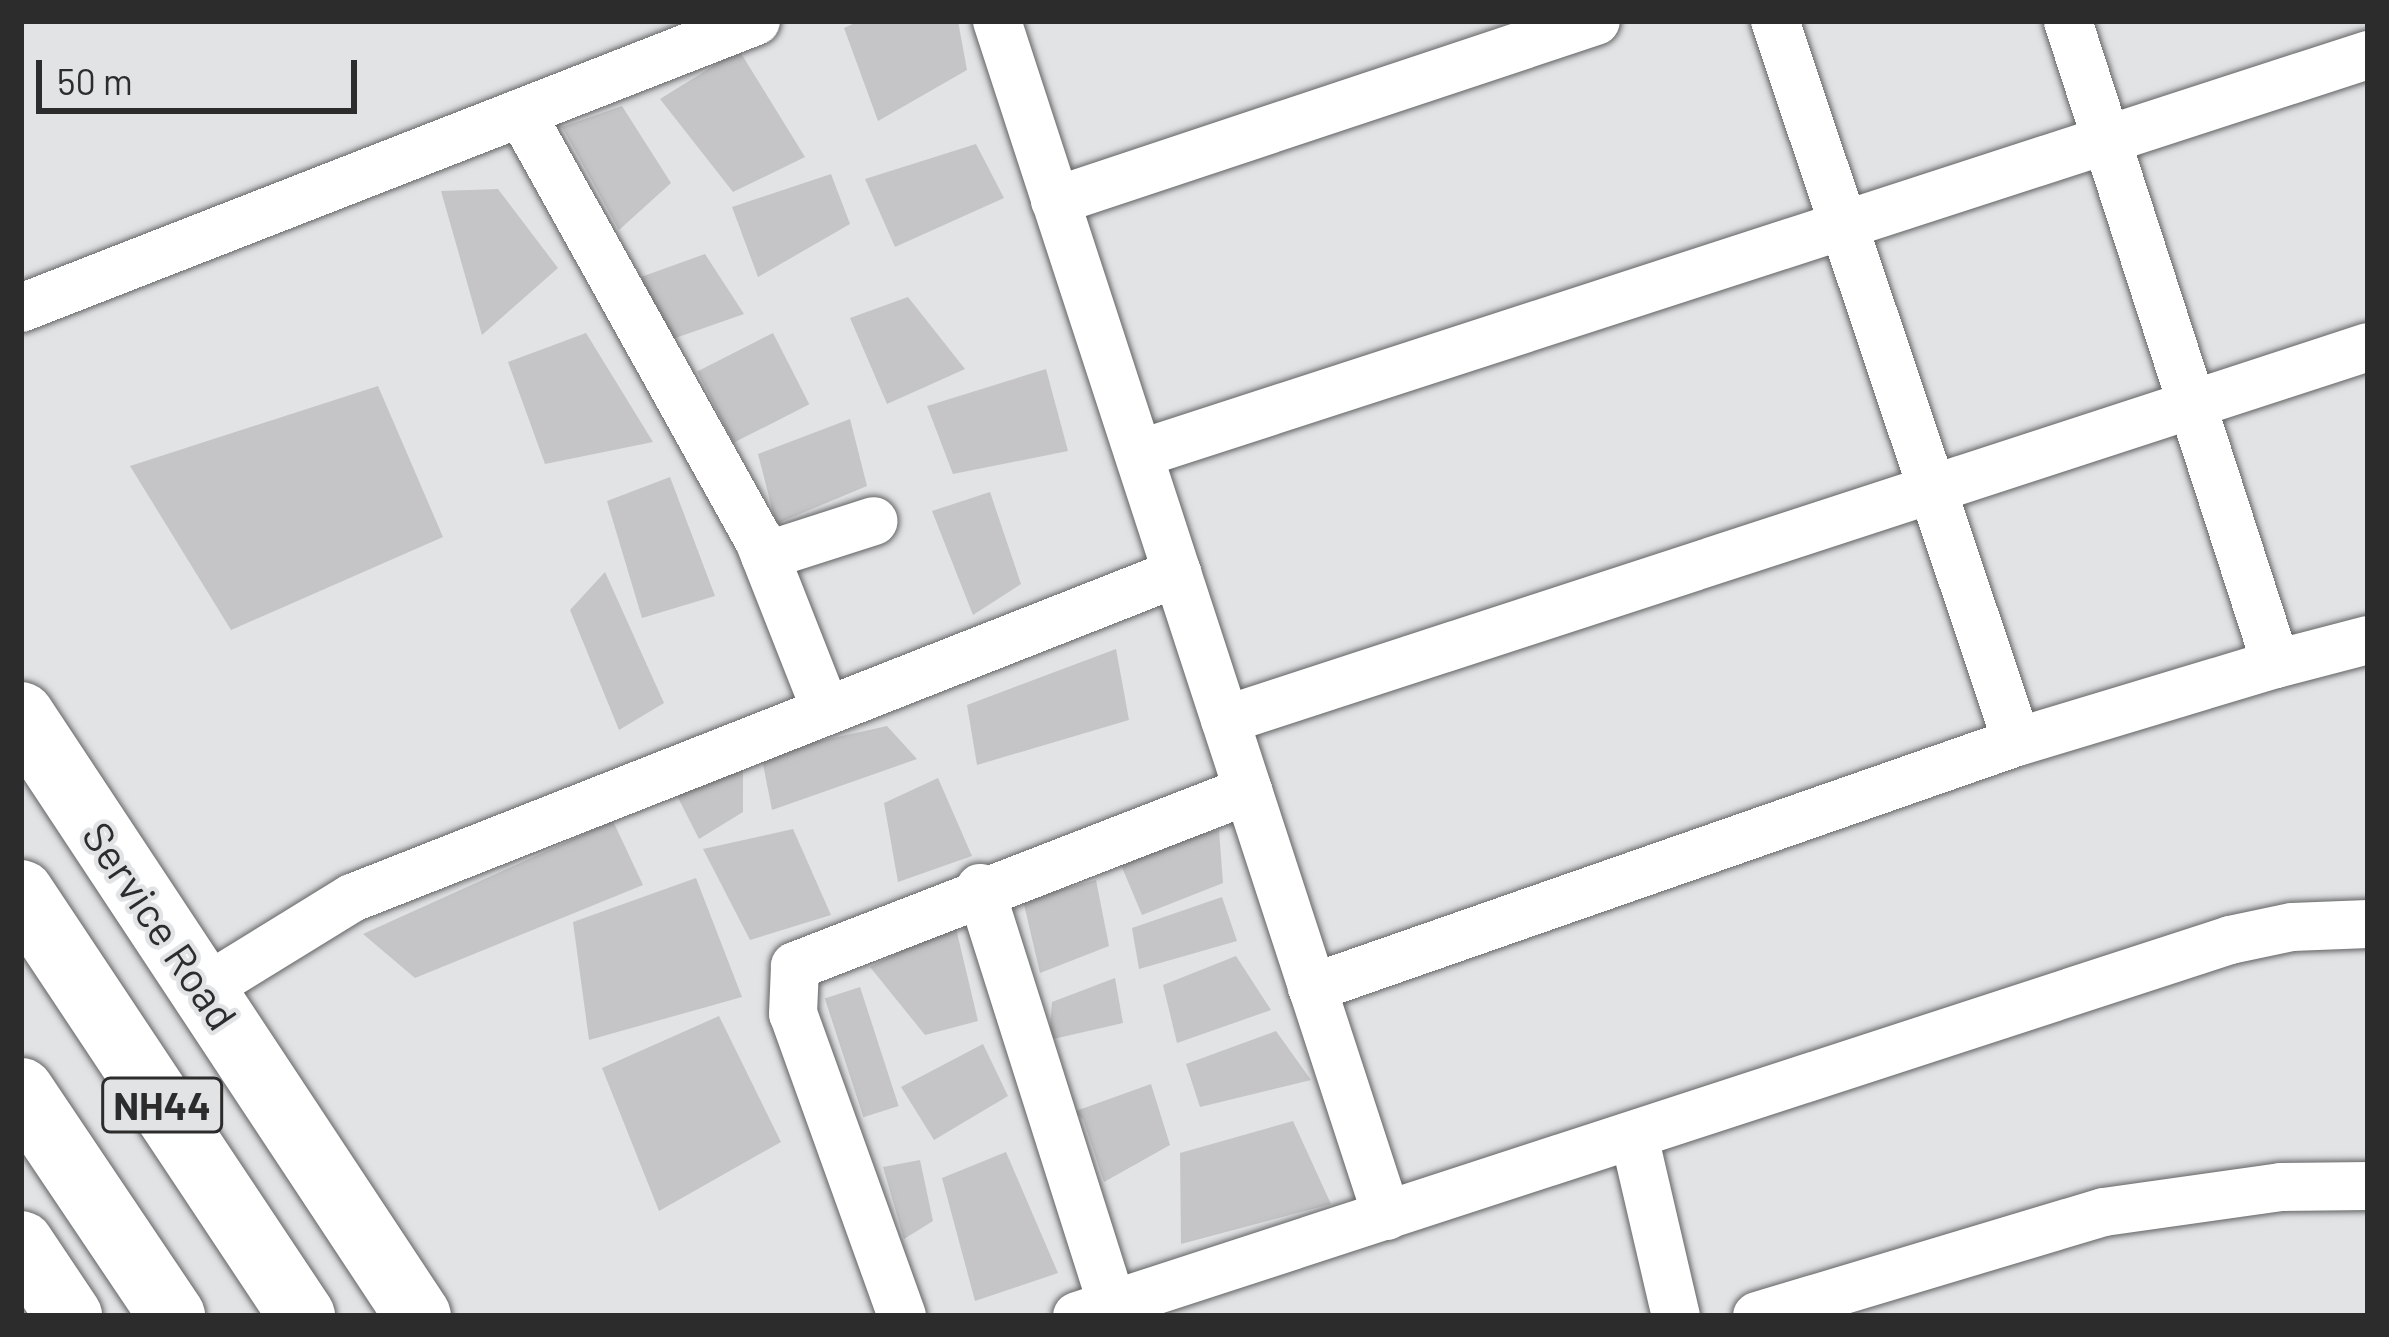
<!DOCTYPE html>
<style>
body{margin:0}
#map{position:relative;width:2389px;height:1337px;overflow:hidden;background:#e2e3e5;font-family:Barlow,sans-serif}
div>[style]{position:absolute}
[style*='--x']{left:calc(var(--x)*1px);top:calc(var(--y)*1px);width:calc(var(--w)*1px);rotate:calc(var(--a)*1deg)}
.building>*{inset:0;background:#c5c5c7;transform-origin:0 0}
.roads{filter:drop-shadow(0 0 3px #636365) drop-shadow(0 0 3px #636365)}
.street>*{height:48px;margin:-24px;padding:0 24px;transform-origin:24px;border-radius:24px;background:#fff}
.secondary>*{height:66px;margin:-33px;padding:0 33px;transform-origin:33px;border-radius:33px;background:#fff}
.highway>*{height:66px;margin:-33px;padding:0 33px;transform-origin:33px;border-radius:33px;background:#fff}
span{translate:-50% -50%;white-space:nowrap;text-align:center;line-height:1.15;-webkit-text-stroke:9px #e2e3e5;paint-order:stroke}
.shield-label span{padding:3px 9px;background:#e2e3e5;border:3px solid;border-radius:9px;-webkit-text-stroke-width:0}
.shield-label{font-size:39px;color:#2c2c2d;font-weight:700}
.street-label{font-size:42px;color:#2c2c2d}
.frame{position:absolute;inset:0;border:24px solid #2c2c2d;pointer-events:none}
.scale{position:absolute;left:36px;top:60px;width:321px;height:54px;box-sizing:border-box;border:6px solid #2c2c2d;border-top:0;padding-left:15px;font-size:36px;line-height:42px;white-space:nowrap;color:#2c2c2d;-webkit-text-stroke:9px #e2e3e5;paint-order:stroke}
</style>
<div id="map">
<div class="building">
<i style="clip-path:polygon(859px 21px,958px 21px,967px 70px,878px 121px,844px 28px)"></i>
<i style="clip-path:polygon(739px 50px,805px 157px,733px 192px,660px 99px)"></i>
<i style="clip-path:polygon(622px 106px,671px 183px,619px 230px,562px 127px)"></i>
<i style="clip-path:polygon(976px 144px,1004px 198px,895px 247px,865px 179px)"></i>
<i style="clip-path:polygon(831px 174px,850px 224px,758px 277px,732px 207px)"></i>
<i style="clip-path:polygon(498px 189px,558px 268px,482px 335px,441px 191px)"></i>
<i style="clip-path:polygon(705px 254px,744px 314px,664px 342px,641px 277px)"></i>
<i style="clip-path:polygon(908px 297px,965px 369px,887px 404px,850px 318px)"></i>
<i style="clip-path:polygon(586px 333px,653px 442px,545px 464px,508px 362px)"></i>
<i style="left:773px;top:333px;width:80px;height:85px;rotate:63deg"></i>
<i style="clip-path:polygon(1046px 369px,1068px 451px,953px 474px,927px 406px)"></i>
<i style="clip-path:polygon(378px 386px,443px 537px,231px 630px,130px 466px)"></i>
<i style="clip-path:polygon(850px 419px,867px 486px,776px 524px,758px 454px)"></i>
<i style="clip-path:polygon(670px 477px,715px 596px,642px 618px,607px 501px)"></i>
<i style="clip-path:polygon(990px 492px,1021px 584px,973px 615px,932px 511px)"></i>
<i style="clip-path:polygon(605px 572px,664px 703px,619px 730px,570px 610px)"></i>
<i style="clip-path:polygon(1116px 649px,1129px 720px,977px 765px,967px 705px)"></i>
<i style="clip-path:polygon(887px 726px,917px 759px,772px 810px,761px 754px)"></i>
<i style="clip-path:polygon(743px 766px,743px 812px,699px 839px,672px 786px)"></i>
<i style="clip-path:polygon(938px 778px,972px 856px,898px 882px,884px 803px)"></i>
<i style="clip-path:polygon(613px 821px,643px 885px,415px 978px,363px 934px)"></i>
<i style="clip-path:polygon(793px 829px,831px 915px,750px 940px,703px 849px)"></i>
<i style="clip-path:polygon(1219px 830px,1223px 883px,1142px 915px,1116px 853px)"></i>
<i style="clip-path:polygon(696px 878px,742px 997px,589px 1040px,573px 922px)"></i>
<i style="clip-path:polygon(1096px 880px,1109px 946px,1040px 973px,1023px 900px)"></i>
<i style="clip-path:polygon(1222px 897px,1237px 941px,1139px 969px,1132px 928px)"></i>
<i style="clip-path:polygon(955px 924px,978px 1021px,925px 1035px,870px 967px)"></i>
<i style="clip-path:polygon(1236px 956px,1271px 1010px,1177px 1043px,1163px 985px)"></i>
<i style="clip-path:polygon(1115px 978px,1123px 1023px,1049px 1040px,1052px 1002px)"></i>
<i style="left:860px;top:987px;width:125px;height:37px;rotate:72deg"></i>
<i style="clip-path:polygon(719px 1016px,781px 1142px,659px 1211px,602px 1068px)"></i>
<i style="clip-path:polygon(1276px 1031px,1311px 1080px,1200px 1107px,1186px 1064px)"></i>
<i style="clip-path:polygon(983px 1044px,1008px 1096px,934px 1140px,901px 1087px)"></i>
<i style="clip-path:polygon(1151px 1084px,1170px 1145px,1104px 1182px,1083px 1119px,1073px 1112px)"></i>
<i style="clip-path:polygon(1293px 1121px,1331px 1204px,1181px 1244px,1180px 1153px)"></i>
<i style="clip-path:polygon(1006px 1152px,1058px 1273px,975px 1301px,942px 1178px)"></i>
<i style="clip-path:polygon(920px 1160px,933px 1221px,904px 1239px,883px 1167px)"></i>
</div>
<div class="roads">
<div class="street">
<i style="--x:997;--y:21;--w:1257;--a:71.93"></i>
<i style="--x:521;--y:113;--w:487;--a:60.9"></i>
<i style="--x:758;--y:538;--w:186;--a:68.5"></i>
<i style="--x:1055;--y:201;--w:570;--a:-18.4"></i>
<i style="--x:21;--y:308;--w:789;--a:-21.33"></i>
<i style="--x:1139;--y:454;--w:1292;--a:-17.99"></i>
<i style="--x:765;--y:556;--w:114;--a:-17.8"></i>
<i style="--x:2276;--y:664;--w:95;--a:-14.6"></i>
<i style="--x:1225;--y:720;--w:1202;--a:-18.07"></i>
<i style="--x:2017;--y:742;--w:270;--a:-16.8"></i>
<i style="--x:2276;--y:664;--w:676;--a:-107.93"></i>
<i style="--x:980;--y:888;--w:437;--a:72.4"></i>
<i style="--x:1312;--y:988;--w:747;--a:-19.24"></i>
<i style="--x:2017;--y:742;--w:761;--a:-108.55"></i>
<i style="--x:204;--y:989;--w:174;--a:-31.6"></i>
<i style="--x:352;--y:898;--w:887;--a:-21.5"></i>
<i style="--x:1634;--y:1136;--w:185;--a:76.9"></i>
<i style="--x:902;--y:1316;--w:321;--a:-109.8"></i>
<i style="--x:793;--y:1014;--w:48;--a:-87.6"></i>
<i style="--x:795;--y:966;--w:486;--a:-21.2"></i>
<i style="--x:1077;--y:1316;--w:1213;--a:-18.06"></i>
<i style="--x:2230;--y:940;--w:63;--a:-11.8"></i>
<i style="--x:2292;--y:927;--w:76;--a:-2.3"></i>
<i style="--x:1757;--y:1316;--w:362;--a:-16.7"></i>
<i style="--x:2104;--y:1212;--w:179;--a:-8"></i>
<i style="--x:2281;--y:1187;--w:87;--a:-0.7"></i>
</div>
<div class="secondary">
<i style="--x:21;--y:715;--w:720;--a:56.55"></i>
<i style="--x:21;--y:1244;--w:87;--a:56.3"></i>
</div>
<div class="highway">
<i style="--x:21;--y:893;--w:508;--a:56.4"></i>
<i style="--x:21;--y:1091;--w:271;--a:56.1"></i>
</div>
</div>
<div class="shield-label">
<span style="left:162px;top:1105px">NH44</span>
</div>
<div class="street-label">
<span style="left:161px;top:925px;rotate:56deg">Service Road</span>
</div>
<div class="frame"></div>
<div class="scale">50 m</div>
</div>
